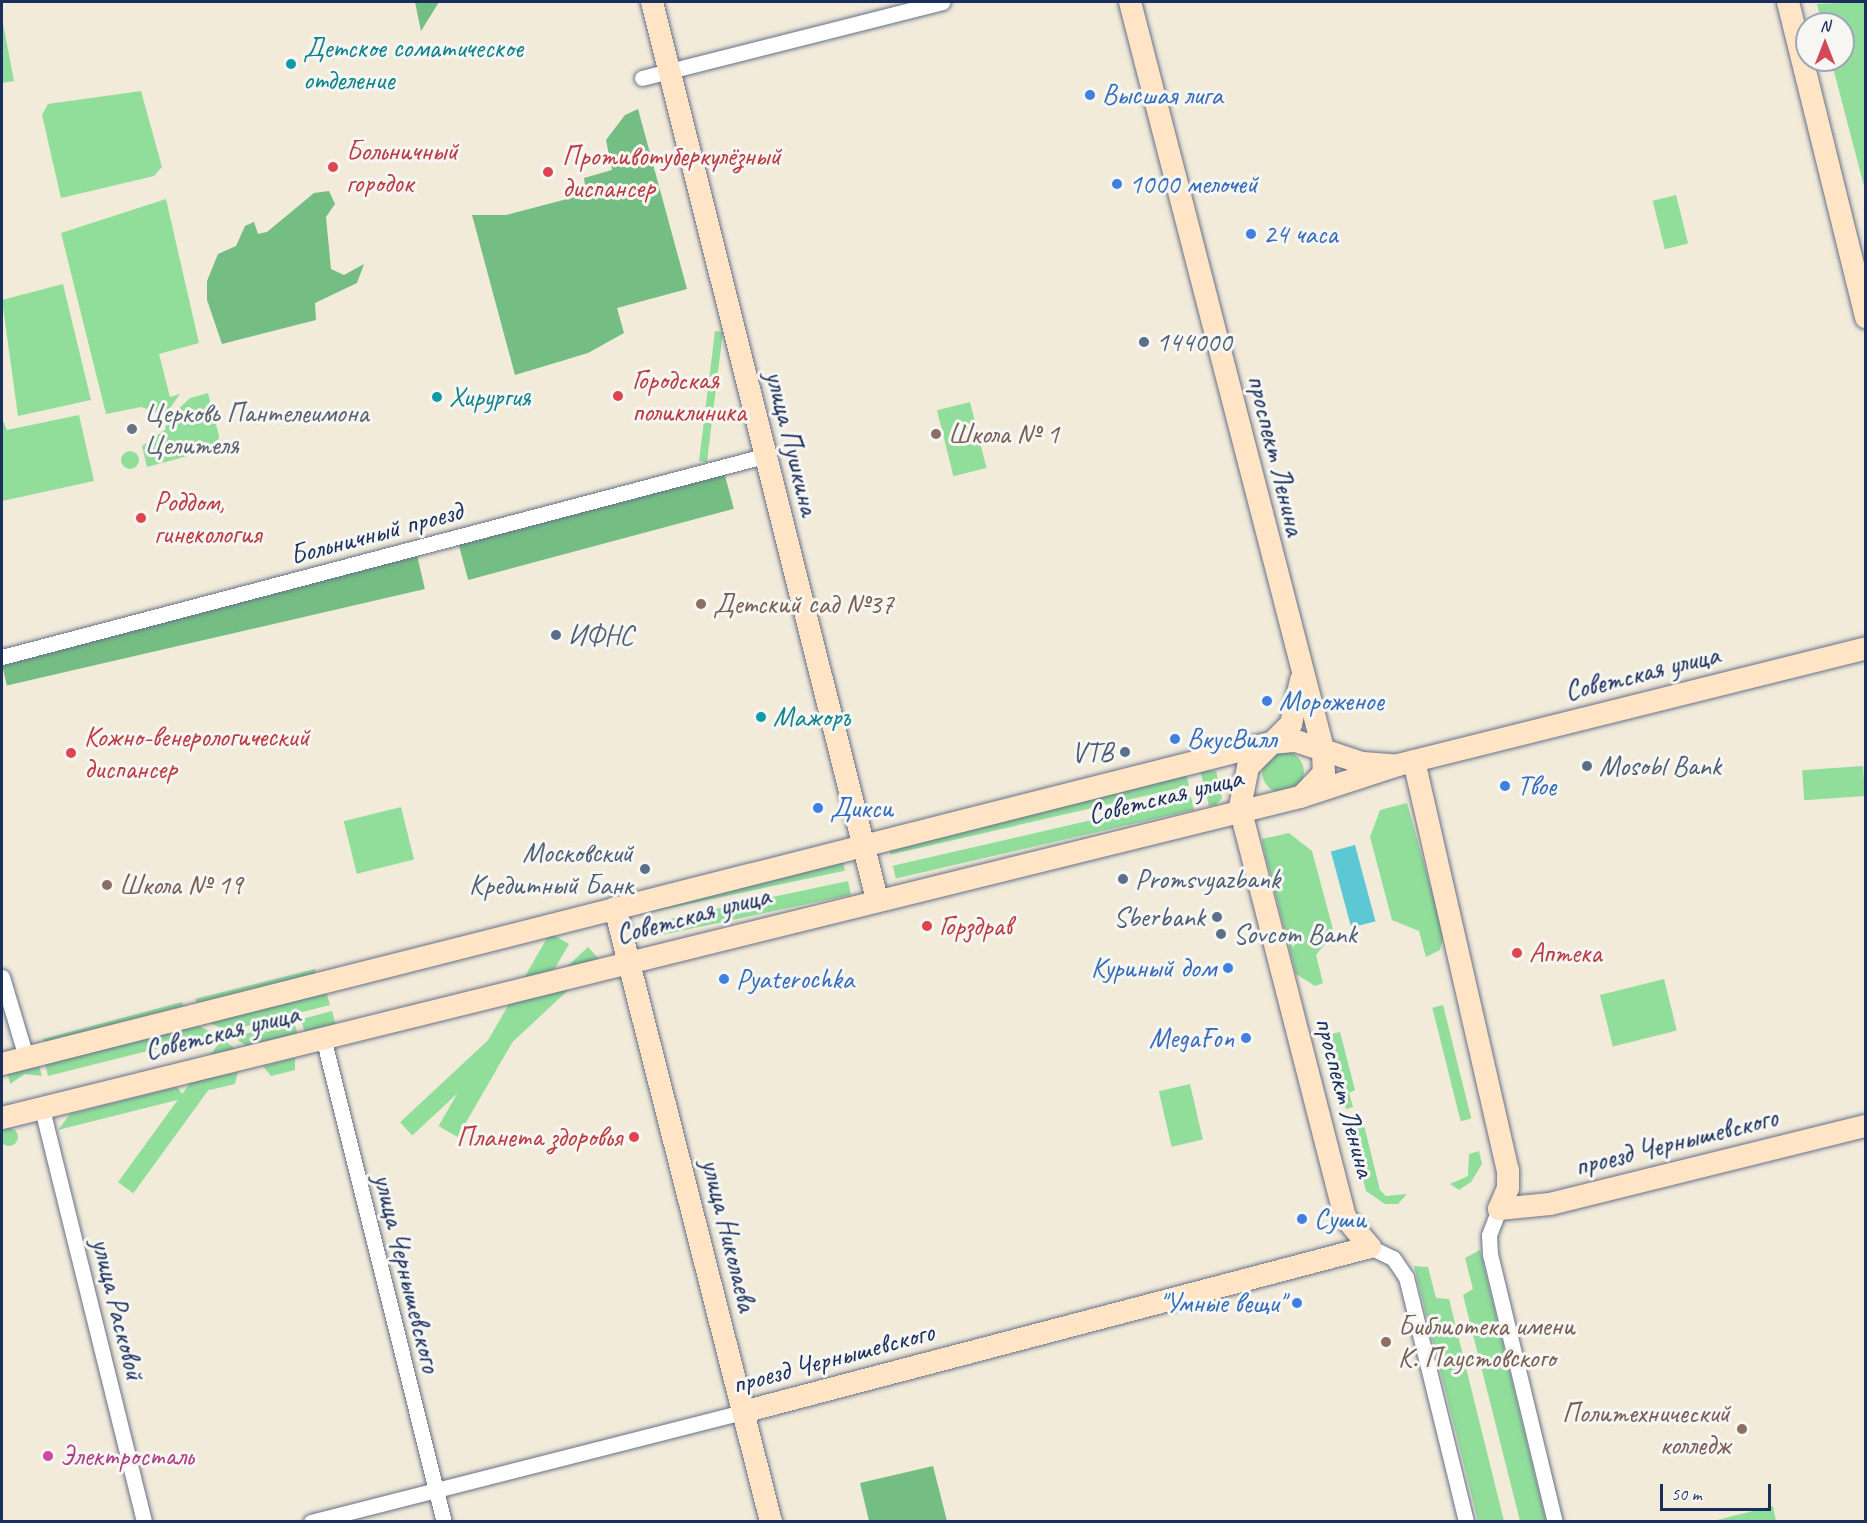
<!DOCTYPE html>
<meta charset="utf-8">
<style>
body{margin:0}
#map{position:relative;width:1867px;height:1523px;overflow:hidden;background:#f2ebda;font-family:Caveat,sans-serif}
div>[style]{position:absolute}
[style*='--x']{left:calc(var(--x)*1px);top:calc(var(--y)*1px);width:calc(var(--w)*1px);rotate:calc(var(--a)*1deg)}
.green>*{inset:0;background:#91de9b;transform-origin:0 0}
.round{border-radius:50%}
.forest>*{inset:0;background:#74bd83;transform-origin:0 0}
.water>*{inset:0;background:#5bc8d3;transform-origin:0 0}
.roads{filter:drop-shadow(0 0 2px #667189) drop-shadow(0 0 2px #667189)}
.street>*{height:15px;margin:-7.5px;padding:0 7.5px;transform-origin:7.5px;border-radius:7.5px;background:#fff}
.secondary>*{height:22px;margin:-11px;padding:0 11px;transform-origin:11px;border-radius:11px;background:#ffe4c6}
.dots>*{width:16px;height:16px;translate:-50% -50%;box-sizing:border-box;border:3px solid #f6f6f2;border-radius:50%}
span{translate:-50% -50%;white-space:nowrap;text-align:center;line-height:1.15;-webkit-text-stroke:6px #f6f6f2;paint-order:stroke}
.culture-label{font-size:28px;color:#0d838f}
.left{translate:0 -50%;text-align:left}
.shop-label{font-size:28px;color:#366cbe}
.right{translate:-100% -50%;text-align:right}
.health-label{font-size:28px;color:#be3a42}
.service-label{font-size:28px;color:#4e5e75}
.worship-label{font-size:28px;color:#5b616d}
.education-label{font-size:28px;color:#785e54}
.street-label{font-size:28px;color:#1b2f5e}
.hotel-label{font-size:28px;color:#b23c85}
.frame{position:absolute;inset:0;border:3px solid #1b2f5e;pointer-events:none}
.north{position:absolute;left:1795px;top:12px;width:60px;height:60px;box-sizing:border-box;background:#f6f6f2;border:2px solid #9ea6b7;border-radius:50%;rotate:0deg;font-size:16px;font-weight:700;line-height:24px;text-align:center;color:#1b2f5e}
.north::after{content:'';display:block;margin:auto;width:21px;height:27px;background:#d1495b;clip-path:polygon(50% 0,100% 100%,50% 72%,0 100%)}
.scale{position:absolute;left:1660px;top:1484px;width:111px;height:27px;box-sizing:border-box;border:3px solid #1b2f5e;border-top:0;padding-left:8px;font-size:18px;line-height:21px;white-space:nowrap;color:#1b2f5e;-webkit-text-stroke:4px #f6f6f2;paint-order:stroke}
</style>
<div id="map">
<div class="green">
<i style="clip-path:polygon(1866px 2px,1866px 190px,1865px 190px,1831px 60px,1843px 60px,1843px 24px,1822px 24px,1817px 4px)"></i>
<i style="clip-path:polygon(2px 18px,14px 81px,2px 83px)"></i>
<i style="clip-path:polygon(141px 91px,162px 167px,154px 176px,61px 198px,42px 115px,48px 104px)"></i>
<i style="left:1676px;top:195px;width:50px;height:24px;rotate:76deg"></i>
<i style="clip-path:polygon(166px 199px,199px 343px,159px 354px,170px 397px,180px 394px,165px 415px,141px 407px,106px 414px,61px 233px)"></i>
<i style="clip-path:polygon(63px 284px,91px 400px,18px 416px,2px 300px)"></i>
<i style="left:715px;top:331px;width:8px;height:131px;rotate:7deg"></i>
<i style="clip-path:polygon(208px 393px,219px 436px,217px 448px,147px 467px,142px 446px,165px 430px,167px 420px,190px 398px)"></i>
<i style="left:970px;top:402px;width:68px;height:34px;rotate:76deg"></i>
<i style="clip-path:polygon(79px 415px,94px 481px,2px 501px,2px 418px,7px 430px)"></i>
<i class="round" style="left:121px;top:451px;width:18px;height:18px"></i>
<i class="round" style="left:1262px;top:751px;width:42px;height:42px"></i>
<i style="left:1863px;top:766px;width:30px;height:61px;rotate:86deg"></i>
<i style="clip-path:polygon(1200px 769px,1216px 771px,1222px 798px,1216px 805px,1209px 806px)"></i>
<i style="left:1186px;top:773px;width:13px;height:306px;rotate:77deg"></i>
<i style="left:1191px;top:797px;width:13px;height:306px;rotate:77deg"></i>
<i style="clip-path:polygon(1407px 803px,1444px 935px,1440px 950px,1426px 957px,1419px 931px,1392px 920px,1370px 837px,1380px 810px)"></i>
<i style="left:401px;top:807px;width:54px;height:59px;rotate:76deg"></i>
<i style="clip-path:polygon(1289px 833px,1312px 851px,1334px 933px,1316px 955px,1323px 983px,1315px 986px,1296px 974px,1263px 845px,1262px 839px)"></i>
<i style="left:842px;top:857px;width:14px;height:203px;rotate:78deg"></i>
<i style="left:848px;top:881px;width:14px;height:203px;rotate:78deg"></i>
<i style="left:550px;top:933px;width:22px;height:223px;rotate:30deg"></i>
<i style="left:588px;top:947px;width:18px;height:257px;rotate:47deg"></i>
<i style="left:315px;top:969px;width:4px;height:123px;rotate:76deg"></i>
<i style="left:1664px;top:979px;width:53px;height:66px;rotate:76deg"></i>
<i style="clip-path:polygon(326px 991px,330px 1005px,227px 1031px,206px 1021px)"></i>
<i style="clip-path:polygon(182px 1002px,183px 1006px,44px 1042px,43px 1039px)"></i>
<i style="left:1443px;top:1005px;width:117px;height:11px;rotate:76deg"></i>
<i style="left:332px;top:1011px;width:16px;height:32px;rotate:75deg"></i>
<i style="clip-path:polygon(294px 1021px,298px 1036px,248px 1047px,233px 1037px)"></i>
<i style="clip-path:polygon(195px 1024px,215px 1034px,48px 1076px,45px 1064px)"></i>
<i style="clip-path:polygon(1340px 1032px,1355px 1090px,1349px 1093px,1353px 1107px,1346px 1109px,1327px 1035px)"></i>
<i style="left:222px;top:1039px;width:19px;height:177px;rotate:36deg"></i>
<i style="clip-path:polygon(295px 1058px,295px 1070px,271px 1076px,263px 1066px)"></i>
<i style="clip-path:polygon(39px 1066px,42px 1076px,25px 1074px,10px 1084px,8px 1074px)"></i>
<i style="clip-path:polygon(238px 1072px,235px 1084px,210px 1090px,203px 1080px)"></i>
<i style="left:1190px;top:1084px;width:57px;height:32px;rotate:77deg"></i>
<i style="clip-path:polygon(177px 1087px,185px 1098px,58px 1130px,70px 1114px)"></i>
<i style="clip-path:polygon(1362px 1117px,1380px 1190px,1386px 1196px,1407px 1194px,1398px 1204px,1385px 1204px,1366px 1191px,1348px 1120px)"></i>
<i class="round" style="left:0;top:1128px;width:18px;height:18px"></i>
<i style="clip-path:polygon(1479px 1151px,1482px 1164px,1471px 1182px,1459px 1190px,1450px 1184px,1468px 1176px,1469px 1154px)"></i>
<i style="clip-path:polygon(1480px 1250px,1546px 1521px,1520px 1521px,1463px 1295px,1473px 1289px,1465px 1258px)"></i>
<i style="clip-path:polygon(1414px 1266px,1428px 1267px,1436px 1298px,1449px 1299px,1504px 1521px,1478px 1521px)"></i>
<i style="clip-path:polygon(1773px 1506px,1776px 1521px,1718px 1521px,1717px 1520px)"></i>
</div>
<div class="forest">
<i style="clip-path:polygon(415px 2px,439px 2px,421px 31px)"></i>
<i style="clip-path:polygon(638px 109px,687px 289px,617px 308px,624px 333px,588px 353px,515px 375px,472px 215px,506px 215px,586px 194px,584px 178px,612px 170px,606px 140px,625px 115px)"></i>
<i style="clip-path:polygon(329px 191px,335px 204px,326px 217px,331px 269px,344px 275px,364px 264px,357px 283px,315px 303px,316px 320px,222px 344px,207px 300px,207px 281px,218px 254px,236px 246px,245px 226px,254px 222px,258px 234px,267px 232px,314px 193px)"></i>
<i style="left:724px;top:472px;width:38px;height:275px;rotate:75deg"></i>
<i style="left:417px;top:555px;width:35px;height:429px;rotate:77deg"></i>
<i style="clip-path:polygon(933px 1466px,947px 1521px,869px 1521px,860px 1483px)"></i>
</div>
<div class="water">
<i style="left:1355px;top:845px;width:79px;height:25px;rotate:75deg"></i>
</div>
<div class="roads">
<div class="street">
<i style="--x:642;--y:78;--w:310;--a:-14.2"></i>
<i style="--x:2;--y:657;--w:788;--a:-14.78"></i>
<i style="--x:2;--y:977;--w:84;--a:73.3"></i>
<i style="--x:323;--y:1037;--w:500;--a:76"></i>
<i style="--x:42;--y:1109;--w:425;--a:76.1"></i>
<i style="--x:1499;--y:1209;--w:28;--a:111"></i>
<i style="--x:1489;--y:1235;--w:19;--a:87"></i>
<i style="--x:1490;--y:1254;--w:276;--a:76.4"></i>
<i style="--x:1370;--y:1247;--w:25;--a:26"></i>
<i style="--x:1393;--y:1258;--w:23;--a:56"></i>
<i style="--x:1406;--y:1277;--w:252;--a:76.2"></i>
<i style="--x:311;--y:1522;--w:446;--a:-14.3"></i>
</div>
<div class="secondary">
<i style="--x:652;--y:2;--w:925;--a:75.92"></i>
<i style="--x:1130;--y:2;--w:772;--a:75.51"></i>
<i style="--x:1323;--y:749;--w:24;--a:88"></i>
<i style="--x:1324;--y:773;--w:32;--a:134"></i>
<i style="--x:1788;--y:2;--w:325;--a:76.1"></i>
<i style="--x:1414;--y:761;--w:420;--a:77.1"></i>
<i style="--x:1508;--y:1170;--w:18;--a:90"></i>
<i style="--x:1508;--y:1188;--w:23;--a:113"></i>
<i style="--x:615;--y:908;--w:634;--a:75.74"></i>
<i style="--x:2;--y:1064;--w:1309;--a:-14.2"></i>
<i style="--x:1271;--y:743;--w:25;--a:-5"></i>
<i style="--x:1296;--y:741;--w:70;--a:18.4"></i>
<i style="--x:1362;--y:763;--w:28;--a:4"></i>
<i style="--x:2;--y:1118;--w:1337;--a:-13.89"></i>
<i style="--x:1300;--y:797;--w:103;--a:-18.1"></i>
<i style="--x:1398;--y:765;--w:482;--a:-14"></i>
<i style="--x:1499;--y:1209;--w:51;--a:-5.6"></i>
<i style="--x:1550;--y:1204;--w:325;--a:-13.9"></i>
<i style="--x:743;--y:1412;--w:648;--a:-14.74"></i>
<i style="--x:1370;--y:1247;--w:39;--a:-130"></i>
<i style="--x:1345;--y:1217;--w:423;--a:-104.4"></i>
<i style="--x:1240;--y:807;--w:41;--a:-78.7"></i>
<i style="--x:1248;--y:767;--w:61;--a:-45"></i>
<i style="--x:1291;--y:724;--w:45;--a:-77.2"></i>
</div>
</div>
<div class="dots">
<i style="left:291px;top:64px;background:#0f9aa8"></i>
<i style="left:1090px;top:95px;background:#3f7fe0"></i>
<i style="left:333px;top:167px;background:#e0444e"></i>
<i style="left:548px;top:172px;background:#e0444e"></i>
<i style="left:1117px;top:184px;background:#3f7fe0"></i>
<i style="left:1251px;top:234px;background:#3f7fe0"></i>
<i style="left:1144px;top:342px;background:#5c6f8a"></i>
<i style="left:618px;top:396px;background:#e0444e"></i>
<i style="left:437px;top:397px;background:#0f9aa8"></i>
<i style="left:132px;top:429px;background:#6b7280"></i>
<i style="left:936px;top:434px;background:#8d6e63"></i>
<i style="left:141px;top:518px;background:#e0444e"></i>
<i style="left:701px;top:604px;background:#8d6e63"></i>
<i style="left:556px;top:635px;background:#5c6f8a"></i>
<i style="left:1267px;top:701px;background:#3f7fe0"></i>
<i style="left:761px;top:717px;background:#0f9aa8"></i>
<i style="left:1175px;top:739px;background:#3f7fe0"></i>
<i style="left:1125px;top:752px;background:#5c6f8a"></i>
<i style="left:71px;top:753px;background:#e0444e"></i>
<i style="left:1587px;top:766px;background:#5c6f8a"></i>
<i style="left:1505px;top:786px;background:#3f7fe0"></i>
<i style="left:818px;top:808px;background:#3f7fe0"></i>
<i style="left:645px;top:869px;background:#5c6f8a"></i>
<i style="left:1123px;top:879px;background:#5c6f8a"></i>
<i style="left:107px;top:885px;background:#8d6e63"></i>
<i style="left:1217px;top:917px;background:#5c6f8a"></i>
<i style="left:927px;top:926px;background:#e0444e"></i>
<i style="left:1221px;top:934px;background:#5c6f8a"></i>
<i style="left:1517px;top:953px;background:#e0444e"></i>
<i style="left:1228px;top:968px;background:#3f7fe0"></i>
<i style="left:724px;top:979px;background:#3f7fe0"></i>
<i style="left:1246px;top:1038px;background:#3f7fe0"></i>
<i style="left:634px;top:1137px;background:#e0444e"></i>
<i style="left:1302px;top:1219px;background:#3f7fe0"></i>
<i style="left:1297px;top:1303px;background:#3f7fe0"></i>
<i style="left:1386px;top:1342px;background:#8d6e63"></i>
<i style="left:1742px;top:1429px;background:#8d6e63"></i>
<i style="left:48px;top:1456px;background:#d1479c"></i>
</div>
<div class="culture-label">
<span class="left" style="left:303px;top:64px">Детское соматическое<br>отделение</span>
<span class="left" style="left:449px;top:397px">Хирургия</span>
<span class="left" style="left:773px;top:717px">Мажоръ</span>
</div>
<div class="shop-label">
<span class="left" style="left:1102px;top:95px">Высшая лига</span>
<span class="left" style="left:1129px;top:184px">1000 мелочей</span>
<span class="left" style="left:1263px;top:234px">24 часа</span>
<span class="left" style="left:1279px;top:701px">Мороженое</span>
<span class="left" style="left:1187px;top:739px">ВкусВилл</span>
<span class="left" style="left:1517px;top:786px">Твое</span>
<span class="left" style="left:830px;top:808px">Дикси</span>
<span class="right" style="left:1216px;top:968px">Куриный дом</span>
<span class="left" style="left:736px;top:979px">Pyaterochka</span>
<span class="right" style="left:1234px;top:1038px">MegaFon</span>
<span class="left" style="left:1314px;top:1219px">Суши</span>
<span class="right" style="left:1285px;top:1303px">"Умные вещи"</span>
</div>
<div class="health-label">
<span class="left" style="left:346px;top:167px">Больничный<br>городок</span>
<span class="left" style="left:562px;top:172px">Противотуберкулёзный<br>диспансер</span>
<span class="left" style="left:632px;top:396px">Городская<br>поликлиника</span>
<span class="left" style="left:154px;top:518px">Роддом,<br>гинекология</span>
<span class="left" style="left:84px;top:753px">Кожно-венерологический<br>диспансер</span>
<span class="left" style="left:939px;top:926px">Горздрав</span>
<span class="left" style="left:1529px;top:953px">Аптека</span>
<span class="right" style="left:622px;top:1137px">Планета здоровья</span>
</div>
<div class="service-label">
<span class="left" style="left:1156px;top:342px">144000</span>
<span class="left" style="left:568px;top:635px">ИФНС</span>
<span class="right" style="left:1113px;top:752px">VTB</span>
<span class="left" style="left:1599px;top:766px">Mosobl Bank</span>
<span class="right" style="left:633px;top:869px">Московский<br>Кредитный Банк</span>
<span class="left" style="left:1135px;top:879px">Promsvyazbank</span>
<span class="right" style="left:1205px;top:917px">Sberbank</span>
<span class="left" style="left:1233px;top:934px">Sovcom Bank</span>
</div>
<div class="worship-label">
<span class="left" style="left:144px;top:429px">Церковь Пантелеимона<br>Целителя</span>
</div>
<div class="education-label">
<span class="left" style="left:948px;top:434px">Школа № 1</span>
<span class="left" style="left:713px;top:604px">Детский сад №37</span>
<span class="left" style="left:119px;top:885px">Школа № 19</span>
<span class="left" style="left:1398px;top:1342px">Библиотека имени<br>К. Паустовского</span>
<span class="right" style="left:1730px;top:1429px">Политехнический<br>колледж</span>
</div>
<div class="street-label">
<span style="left:792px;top:443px;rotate:76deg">улица Пушкина</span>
<span style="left:1276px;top:455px;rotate:76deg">проспект Ленина</span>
<span style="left:376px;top:533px;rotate:-15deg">Больничный проезд</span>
<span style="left:1642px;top:673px;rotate:-14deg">Советская улица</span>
<span style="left:1165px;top:796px;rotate:-14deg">Советская улица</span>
<span style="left:693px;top:915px;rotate:-15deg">Советская улица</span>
<span style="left:222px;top:1032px;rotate:-14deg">Советская улица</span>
<span style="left:1345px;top:1097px;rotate:75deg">проспект Ленина</span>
<span style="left:1676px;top:1142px;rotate:-14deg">проезд Чернышевского</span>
<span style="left:729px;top:1235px;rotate:76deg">улица Николаева</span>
<span style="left:407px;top:1273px;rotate:76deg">улица Чернышевского</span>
<span style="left:118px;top:1309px;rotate:76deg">улица Расковой</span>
<span style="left:833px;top:1358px;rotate:-15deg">проезд Чернышевского</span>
</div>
<div class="hotel-label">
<span class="left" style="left:60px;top:1456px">Электросталь</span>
</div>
<div class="frame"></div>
<div class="north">N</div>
<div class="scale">50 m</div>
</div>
